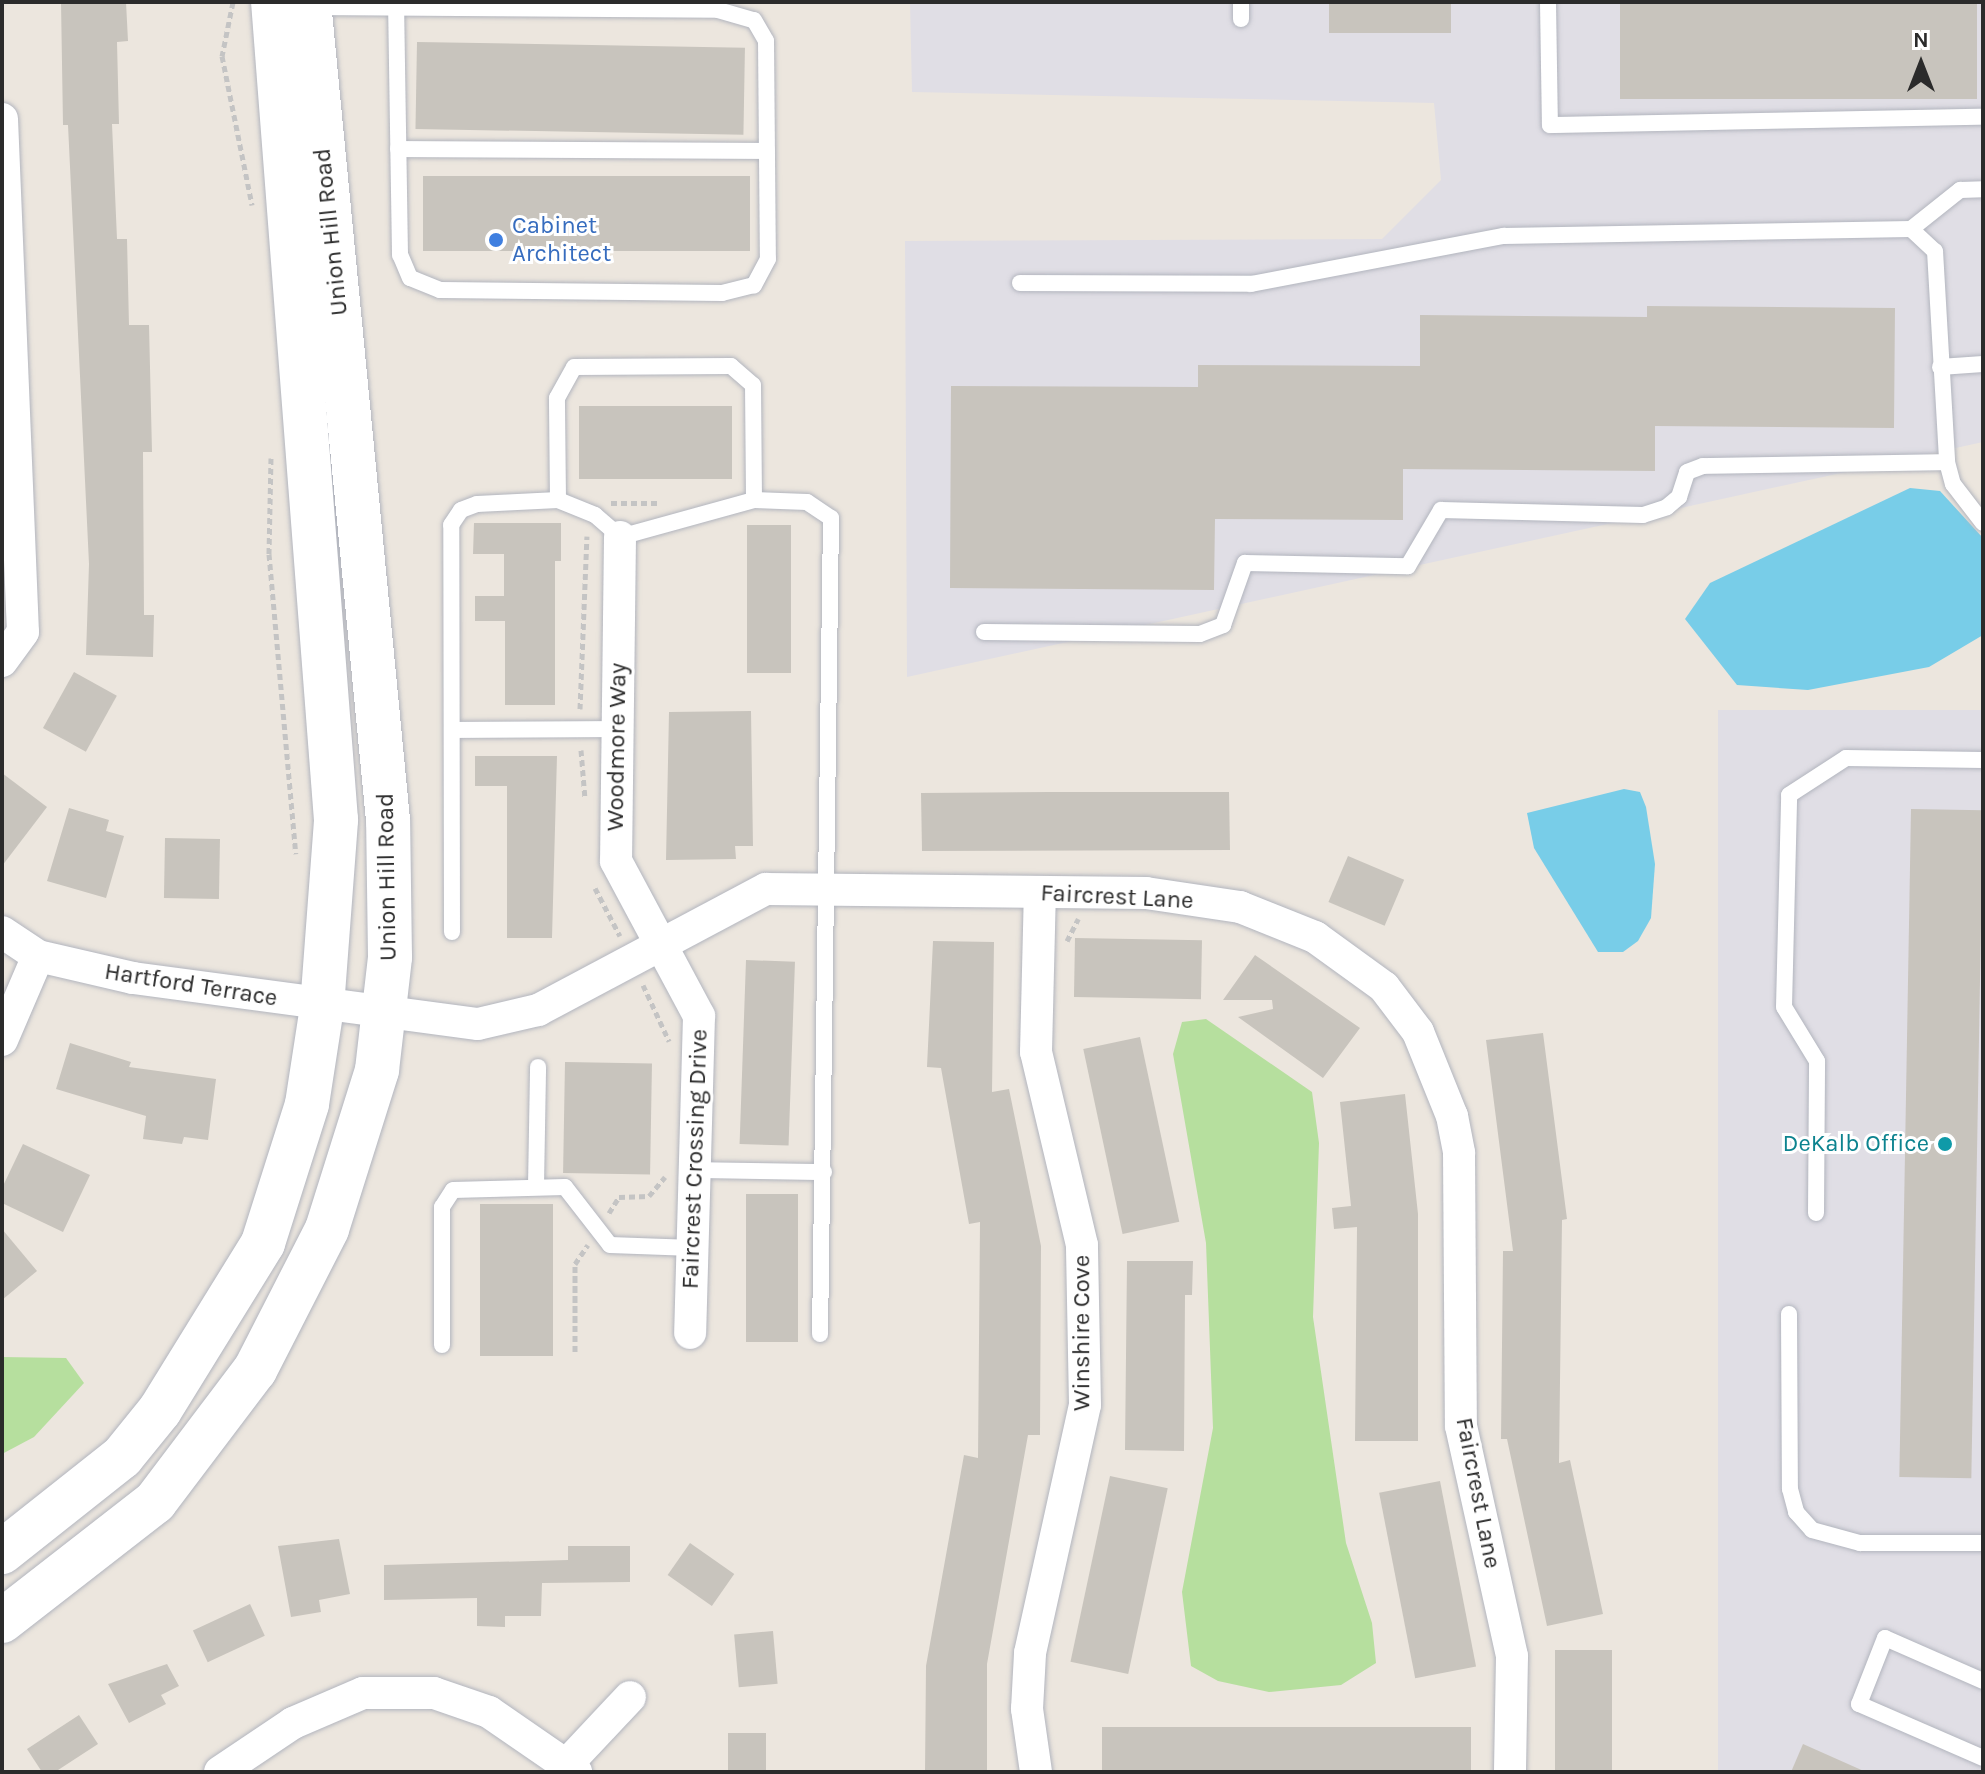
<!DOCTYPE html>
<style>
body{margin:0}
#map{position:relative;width:1985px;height:1774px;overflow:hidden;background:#ece6de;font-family:Karla,sans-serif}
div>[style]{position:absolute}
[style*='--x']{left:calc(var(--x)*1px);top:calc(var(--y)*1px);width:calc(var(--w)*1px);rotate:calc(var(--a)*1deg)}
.industrial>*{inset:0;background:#e0dee5;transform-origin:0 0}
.green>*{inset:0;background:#b6df9e}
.water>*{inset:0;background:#78cde8}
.building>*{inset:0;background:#c8c4bd;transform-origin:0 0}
.path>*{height:5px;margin-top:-2.5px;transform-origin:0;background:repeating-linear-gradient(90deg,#c4c4c4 0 6px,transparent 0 10px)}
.roads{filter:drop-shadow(0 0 2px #b2b5be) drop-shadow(0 0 2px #b2b5be)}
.lane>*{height:16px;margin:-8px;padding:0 8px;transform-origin:8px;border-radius:8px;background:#fff}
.street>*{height:32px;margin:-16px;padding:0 16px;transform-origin:16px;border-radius:16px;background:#fff}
.secondary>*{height:44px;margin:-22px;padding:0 22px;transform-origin:22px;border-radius:22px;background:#fff}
.dots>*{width:22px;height:22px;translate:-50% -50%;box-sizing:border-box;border:4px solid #fff;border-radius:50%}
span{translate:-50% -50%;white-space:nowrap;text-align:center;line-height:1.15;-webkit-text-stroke:6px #fff;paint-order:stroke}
.shop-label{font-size:24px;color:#366cbe}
.left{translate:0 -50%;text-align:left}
.street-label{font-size:24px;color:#2b2b2b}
.culture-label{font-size:24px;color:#0d838f}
.right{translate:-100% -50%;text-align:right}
.frame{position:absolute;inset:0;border:4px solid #2b2b2b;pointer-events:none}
.north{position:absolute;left:1881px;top:24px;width:80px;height:80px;-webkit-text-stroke:6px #fff;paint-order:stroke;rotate:0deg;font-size:22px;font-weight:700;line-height:32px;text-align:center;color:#2b2b2b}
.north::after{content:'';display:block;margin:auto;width:28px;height:36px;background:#2b2b2b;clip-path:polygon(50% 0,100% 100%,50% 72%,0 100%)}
</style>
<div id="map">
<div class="industrial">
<i style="clip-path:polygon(910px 2px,1983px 2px,1983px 442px,907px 677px,905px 241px,1382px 239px,1441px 180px,1434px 103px,912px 92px)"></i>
<i style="left:1983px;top:710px;width:1062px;height:265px;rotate:90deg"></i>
</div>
<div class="green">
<i style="clip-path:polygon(1206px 1019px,1312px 1092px,1319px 1143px,1313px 1317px,1346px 1543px,1372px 1623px,1376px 1663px,1341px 1685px,1269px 1692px,1218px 1681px,1191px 1666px,1182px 1592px,1213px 1428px,1206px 1243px,1173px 1054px,1182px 1022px)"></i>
<i style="clip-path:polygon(2px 1357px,66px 1358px,84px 1383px,34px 1437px,2px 1454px)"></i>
</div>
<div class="water">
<i style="clip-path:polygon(1910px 488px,1940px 491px,1983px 538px,1983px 635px,1929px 667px,1808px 690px,1737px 685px,1685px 619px,1710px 583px)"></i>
<i style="clip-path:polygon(1624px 789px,1640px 792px,1646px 807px,1655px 864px,1651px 918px,1638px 941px,1623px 952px,1598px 952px,1534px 848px,1527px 813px)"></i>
</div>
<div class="building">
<i style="clip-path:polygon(61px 2px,126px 2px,128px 41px,117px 42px,119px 124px,112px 124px,117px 239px,127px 239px,129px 325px,149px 325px,152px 452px,143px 452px,144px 615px,154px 615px,153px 657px,86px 655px,89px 564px,68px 125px,63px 125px)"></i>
<i style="left:1329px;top:2px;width:122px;height:31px"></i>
<i style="left:1620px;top:2px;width:357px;height:97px"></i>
<i style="left:417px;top:42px;width:328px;height:87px;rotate:1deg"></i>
<i style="left:423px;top:176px;width:327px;height:75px"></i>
<i style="clip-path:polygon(1647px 306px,1895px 308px,1894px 428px,1655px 426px,1655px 471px,1403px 469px,1403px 520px,1215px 519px,1214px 590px,950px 588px,951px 386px,1198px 387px,1198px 365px,1420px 366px,1420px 315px,1647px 317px)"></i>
<i style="left:579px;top:406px;width:153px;height:73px"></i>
<i style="clip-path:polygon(474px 523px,561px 523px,561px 561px,555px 561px,555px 705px,505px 705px,505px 621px,475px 621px,475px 596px,504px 596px,504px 554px,473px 554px)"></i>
<i style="left:747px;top:525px;width:44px;height:148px"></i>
<i style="left:74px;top:672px;width:49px;height:64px;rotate:29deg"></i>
<i style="clip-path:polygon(751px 711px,753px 846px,735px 846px,736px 859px,666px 860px,669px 712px)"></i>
<i style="clip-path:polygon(475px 756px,557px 756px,552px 938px,507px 938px,507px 786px,475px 786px)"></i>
<i style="clip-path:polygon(2px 773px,47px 807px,2px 866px)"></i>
<i style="clip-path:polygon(1049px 792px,1229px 792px,1230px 850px,922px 851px,921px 793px)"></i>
<i style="clip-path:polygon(69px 808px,109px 820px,106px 831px,124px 836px,106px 898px,47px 881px)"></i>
<i style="left:1911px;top:809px;width:72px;height:668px;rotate:1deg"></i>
<i style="left:165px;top:838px;width:55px;height:60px;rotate:1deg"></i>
<i style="left:1348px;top:856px;width:61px;height:50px;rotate:23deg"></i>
<i style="left:1075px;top:938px;width:127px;height:59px;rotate:1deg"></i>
<i style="clip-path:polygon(933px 941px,994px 942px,992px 1092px,1009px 1089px,1041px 1246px,1040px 1435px,1028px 1435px,987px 1664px,987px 1772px,925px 1772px,926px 1666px,964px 1455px,978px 1458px,980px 1222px,969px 1224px,941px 1068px,927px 1067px)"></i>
<i style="clip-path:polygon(1255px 955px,1360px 1028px,1323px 1078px,1238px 1017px,1273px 1009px,1272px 1000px,1223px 1000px)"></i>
<i style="left:746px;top:960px;width:49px;height:184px;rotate:2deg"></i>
<i style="clip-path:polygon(1543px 1033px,1567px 1219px,1562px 1220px,1559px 1463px,1570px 1460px,1603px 1614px,1547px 1626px,1507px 1439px,1501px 1439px,1503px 1251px,1513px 1251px,1486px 1040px)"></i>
<i style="left:1140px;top:1037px;width:189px;height:58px;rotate:78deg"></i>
<i style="clip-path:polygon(70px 1043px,131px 1062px,129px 1067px,216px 1079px,208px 1140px,184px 1137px,182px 1144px,143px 1139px,146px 1116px,56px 1089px)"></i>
<i style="left:565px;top:1062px;width:87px;height:111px;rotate:1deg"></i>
<i style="clip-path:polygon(1405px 1094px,1418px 1214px,1418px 1441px,1355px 1441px,1357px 1227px,1334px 1229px,1332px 1208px,1351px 1206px,1340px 1102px)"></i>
<i style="clip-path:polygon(23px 1144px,90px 1175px,63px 1232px,2px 1203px,2px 1188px)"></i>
<i style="left:798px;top:1194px;width:148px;height:52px;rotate:90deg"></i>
<i style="left:480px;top:1204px;width:73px;height:152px"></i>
<i style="clip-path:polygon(2px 1229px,37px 1271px,2px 1300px)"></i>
<i style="clip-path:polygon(1127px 1261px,1193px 1261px,1192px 1295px,1185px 1295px,1184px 1451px,1125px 1450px)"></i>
<i style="left:1110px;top:1476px;width:59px;height:190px;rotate:12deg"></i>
<i style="left:1440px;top:1481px;width:189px;height:62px;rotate:79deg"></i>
<i style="clip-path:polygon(339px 1539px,350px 1594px,319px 1600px,321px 1612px,291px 1617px,278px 1546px)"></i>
<i style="left:690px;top:1543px;width:54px;height:39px;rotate:35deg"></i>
<i style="clip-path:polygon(568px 1546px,630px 1546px,630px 1582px,542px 1583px,541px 1616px,505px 1616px,505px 1627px,477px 1626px,477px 1598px,384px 1600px,384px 1565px,568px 1560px)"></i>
<i style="left:250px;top:1604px;width:35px;height:63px;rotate:65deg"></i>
<i style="left:773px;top:1631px;width:53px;height:39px;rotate:85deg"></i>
<i style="left:1555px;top:1650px;width:57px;height:122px"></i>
<i style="clip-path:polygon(167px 1664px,179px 1686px,161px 1695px,166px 1704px,129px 1723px,108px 1684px)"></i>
<i style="clip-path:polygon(79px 1715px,98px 1744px,55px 1772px,42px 1772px,27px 1749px)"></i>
<i style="left:1102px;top:1727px;width:369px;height:45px"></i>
<i style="left:766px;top:1733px;width:39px;height:38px;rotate:90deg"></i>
<i style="clip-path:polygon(1803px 1744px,1866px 1772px,1791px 1772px)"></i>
</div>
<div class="path">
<i style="--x:233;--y:2;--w:55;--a:101.5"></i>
<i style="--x:222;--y:56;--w:152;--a:78.6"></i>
<i style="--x:271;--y:458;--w:96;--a:91.2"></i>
<i style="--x:269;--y:554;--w:301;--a:84.9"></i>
<i style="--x:611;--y:503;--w:46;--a:0"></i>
<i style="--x:580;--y:709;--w:173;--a:-87.7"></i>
<i style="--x:581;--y:750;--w:49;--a:85.3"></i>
<i style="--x:595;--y:888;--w:54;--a:62.5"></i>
<i style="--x:1067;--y:941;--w:25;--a:-63"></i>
<i style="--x:643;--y:985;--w:62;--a:65.1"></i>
<i style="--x:609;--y:1213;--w:19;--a:-58"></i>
<i style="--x:619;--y:1197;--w:30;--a:-2"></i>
<i style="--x:649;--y:1196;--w:25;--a:-50"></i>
<i style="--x:575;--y:1352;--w:88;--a:-90"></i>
<i style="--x:575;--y:1264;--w:23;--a:-56"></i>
</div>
<div class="roads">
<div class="lane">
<i style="--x:1548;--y:2;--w:123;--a:89.1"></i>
<i style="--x:1550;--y:125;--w:433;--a:-1.1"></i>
<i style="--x:311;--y:7;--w:407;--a:0.4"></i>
<i style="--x:718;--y:10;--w:37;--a:16"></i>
<i style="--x:754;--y:20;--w:24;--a:60"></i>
<i style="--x:766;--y:41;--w:218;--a:89.5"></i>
<i style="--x:768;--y:259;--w:30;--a:118"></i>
<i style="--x:754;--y:285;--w:33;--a:166"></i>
<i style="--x:722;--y:293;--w:282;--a:-179.4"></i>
<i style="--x:440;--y:290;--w:32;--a:-158"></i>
<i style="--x:410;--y:278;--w:25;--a:-113"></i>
<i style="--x:400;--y:255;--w:247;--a:-90.9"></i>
<i style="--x:1241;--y:19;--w:17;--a:-90"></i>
<i style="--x:398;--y:149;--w:369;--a:0.3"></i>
<i style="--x:1911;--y:229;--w:63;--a:-38.5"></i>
<i style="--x:1960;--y:190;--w:23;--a:-2"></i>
<i style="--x:1020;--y:283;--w:231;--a:0.2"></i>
<i style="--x:1251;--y:284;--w:257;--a:-10.8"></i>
<i style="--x:1503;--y:236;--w:408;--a:-1"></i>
<i style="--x:1911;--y:229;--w:33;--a:43"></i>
<i style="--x:1935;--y:251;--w:211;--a:86.7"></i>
<i style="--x:1947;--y:462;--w:23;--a:75"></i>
<i style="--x:1953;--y:484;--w:49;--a:52.4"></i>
<i style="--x:1940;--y:367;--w:43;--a:-4"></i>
<i style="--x:558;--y:500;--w:40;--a:22"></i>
<i style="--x:595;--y:515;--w:33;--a:41"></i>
<i style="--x:620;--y:537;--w:139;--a:-15.4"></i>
<i style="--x:984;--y:632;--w:216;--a:0.5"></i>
<i style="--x:1200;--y:634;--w:25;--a:-21"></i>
<i style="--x:1223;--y:625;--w:66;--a:-70.5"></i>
<i style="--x:1245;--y:563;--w:163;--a:1.1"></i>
<i style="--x:1408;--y:566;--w:65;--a:-59.5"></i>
<i style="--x:1441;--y:510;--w:202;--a:1.4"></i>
<i style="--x:1643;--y:515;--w:25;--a:-18"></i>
<i style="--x:1667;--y:507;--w:16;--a:-40"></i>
<i style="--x:1679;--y:497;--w:26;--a:-72"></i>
<i style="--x:1687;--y:472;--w:17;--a:-21"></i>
<i style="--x:1703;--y:466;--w:244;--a:-0.9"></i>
<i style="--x:452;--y:730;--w:164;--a:-0.3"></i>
<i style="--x:452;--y:932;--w:407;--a:-90.1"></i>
<i style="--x:451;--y:525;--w:18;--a:-56"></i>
<i style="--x:461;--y:510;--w:17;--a:-21"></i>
<i style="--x:477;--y:504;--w:81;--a:-2.8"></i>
<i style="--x:558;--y:500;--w:102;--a:-90.6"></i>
<i style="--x:557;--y:398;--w:35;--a:-61"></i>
<i style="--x:574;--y:367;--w:157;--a:-0.4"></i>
<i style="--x:731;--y:366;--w:29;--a:41"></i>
<i style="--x:753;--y:385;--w:115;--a:89.5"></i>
<i style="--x:754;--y:500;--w:53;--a:2.2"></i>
<i style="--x:807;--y:502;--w:29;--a:34"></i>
<i style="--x:831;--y:518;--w:816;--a:90.77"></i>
<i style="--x:695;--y:1170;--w:129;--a:0.9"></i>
<i style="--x:536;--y:1186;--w:119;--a:-89"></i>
<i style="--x:1816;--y:1213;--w:152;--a:-89.6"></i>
<i style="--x:1817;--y:1061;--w:63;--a:-121.4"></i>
<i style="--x:1784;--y:1007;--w:212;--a:-88.6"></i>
<i style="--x:1789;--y:795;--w:68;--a:-33"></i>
<i style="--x:1846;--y:758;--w:137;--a:0.8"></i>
<i style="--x:1789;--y:1314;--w:175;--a:89.7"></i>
<i style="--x:1790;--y:1489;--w:24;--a:75"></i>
<i style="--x:1796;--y:1512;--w:24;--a:48"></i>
<i style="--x:1812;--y:1530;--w:50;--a:15.2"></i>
<i style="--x:1860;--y:1543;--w:123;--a:0"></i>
<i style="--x:442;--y:1345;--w:138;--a:-90"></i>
<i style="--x:442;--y:1207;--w:20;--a:-57"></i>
<i style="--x:453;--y:1190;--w:112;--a:-1.5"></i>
<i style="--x:565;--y:1187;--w:73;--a:52.2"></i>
<i style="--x:610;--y:1245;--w:83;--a:2.1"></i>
<i style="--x:1983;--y:1681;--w:107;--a:-156.3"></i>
<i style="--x:1885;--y:1638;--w:71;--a:111.5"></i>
<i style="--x:1859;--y:1704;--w:135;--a:23.5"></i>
</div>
<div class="street">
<i style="--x:2;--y:119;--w:513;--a:87.66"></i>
<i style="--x:23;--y:632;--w:36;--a:126"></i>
<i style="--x:620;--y:537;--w:324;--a:90.7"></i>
<i style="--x:616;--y:861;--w:176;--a:61.8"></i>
<i style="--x:699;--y:1016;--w:317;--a:91.6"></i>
<i style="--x:2;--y:932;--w:43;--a:33.7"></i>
<i style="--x:38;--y:956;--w:98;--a:13"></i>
<i style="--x:133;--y:978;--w:348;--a:7.6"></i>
<i style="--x:478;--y:1024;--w:62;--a:-13.1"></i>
<i style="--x:538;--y:1010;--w:258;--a:-28"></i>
<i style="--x:766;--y:889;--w:380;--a:0.6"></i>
<i style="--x:1146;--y:893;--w:95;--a:8.5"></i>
<i style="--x:1240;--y:907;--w:81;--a:21.8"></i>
<i style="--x:1315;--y:937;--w:85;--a:35.9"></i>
<i style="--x:1384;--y:987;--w:56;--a:52.9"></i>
<i style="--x:1418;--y:1032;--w:91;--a:68"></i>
<i style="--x:1452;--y:1116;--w:38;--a:79"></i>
<i style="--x:1459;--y:1153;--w:273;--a:89.6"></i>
<i style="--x:1461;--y:1426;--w:236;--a:77.5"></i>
<i style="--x:1512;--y:1656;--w:116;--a:91"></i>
<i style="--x:2;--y:1040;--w:91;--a:-66.8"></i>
<i style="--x:569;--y:1762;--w:89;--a:-46.8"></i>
<i style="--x:220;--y:1772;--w:88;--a:-33.9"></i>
<i style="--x:293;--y:1723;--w:76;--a:-23.2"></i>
<i style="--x:363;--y:1693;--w:71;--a:0"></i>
<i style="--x:434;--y:1693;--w:58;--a:19.1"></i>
<i style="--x:489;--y:1712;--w:106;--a:34.6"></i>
<i style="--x:1036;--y:1772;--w:64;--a:-98.1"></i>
<i style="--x:1027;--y:1709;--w:56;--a:-86.9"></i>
<i style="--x:1030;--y:1653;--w:254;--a:-77.5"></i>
<i style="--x:1085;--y:1405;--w:160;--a:-91.1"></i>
<i style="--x:1082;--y:1245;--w:198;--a:-103.4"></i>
<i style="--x:1036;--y:1052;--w:160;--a:-88.6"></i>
</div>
<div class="secondary">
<i style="--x:2;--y:1552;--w:153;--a:-38.4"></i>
<i style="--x:122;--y:1457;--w:60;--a:-51"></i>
<i style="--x:160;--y:1410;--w:196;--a:-58.3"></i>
<i style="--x:263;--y:1243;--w:146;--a:-72.4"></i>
<i style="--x:307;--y:1104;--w:98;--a:-81.2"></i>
<i style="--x:322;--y:1007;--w:188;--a:-85.7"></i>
<i style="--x:336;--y:820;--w:820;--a:-94.4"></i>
<i style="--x:2;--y:1621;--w:194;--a:-37.9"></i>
<i style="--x:155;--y:1502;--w:166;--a:-52.9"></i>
<i style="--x:255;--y:1370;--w:158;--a:-62.9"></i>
<i style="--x:327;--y:1229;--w:167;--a:-72.5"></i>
<i style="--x:377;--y:1070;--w:114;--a:-83.4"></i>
<i style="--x:390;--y:957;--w:137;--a:-90.8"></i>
<i style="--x:388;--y:820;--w:822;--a:-95.52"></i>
</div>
</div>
<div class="dots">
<i style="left:496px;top:240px;background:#3f7fe0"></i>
<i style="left:1945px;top:1144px;background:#0f9aa8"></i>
</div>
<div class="shop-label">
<span class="left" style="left:512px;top:240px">Cabinet<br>Architect</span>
</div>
<div class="street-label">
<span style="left:331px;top:232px;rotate:-96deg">Union Hill Road</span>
<span style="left:617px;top:747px;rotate:-89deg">Woodmore Way</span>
<span style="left:387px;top:877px;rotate:-91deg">Union Hill Road</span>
<span style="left:1117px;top:897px;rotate:3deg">Faircrest Lane</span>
<span style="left:191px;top:985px;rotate:9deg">Hartford Terrace</span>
<span style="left:695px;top:1159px;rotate:-88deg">Faircrest Crossing Drive</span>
<span style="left:1082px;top:1333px;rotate:-90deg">Winshire Cove</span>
<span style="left:1478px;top:1493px;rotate:79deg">Faircrest Lane</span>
</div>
<div class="culture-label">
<span class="right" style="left:1929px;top:1144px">DeKalb Office</span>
</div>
<div class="frame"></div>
<div class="north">N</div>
</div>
